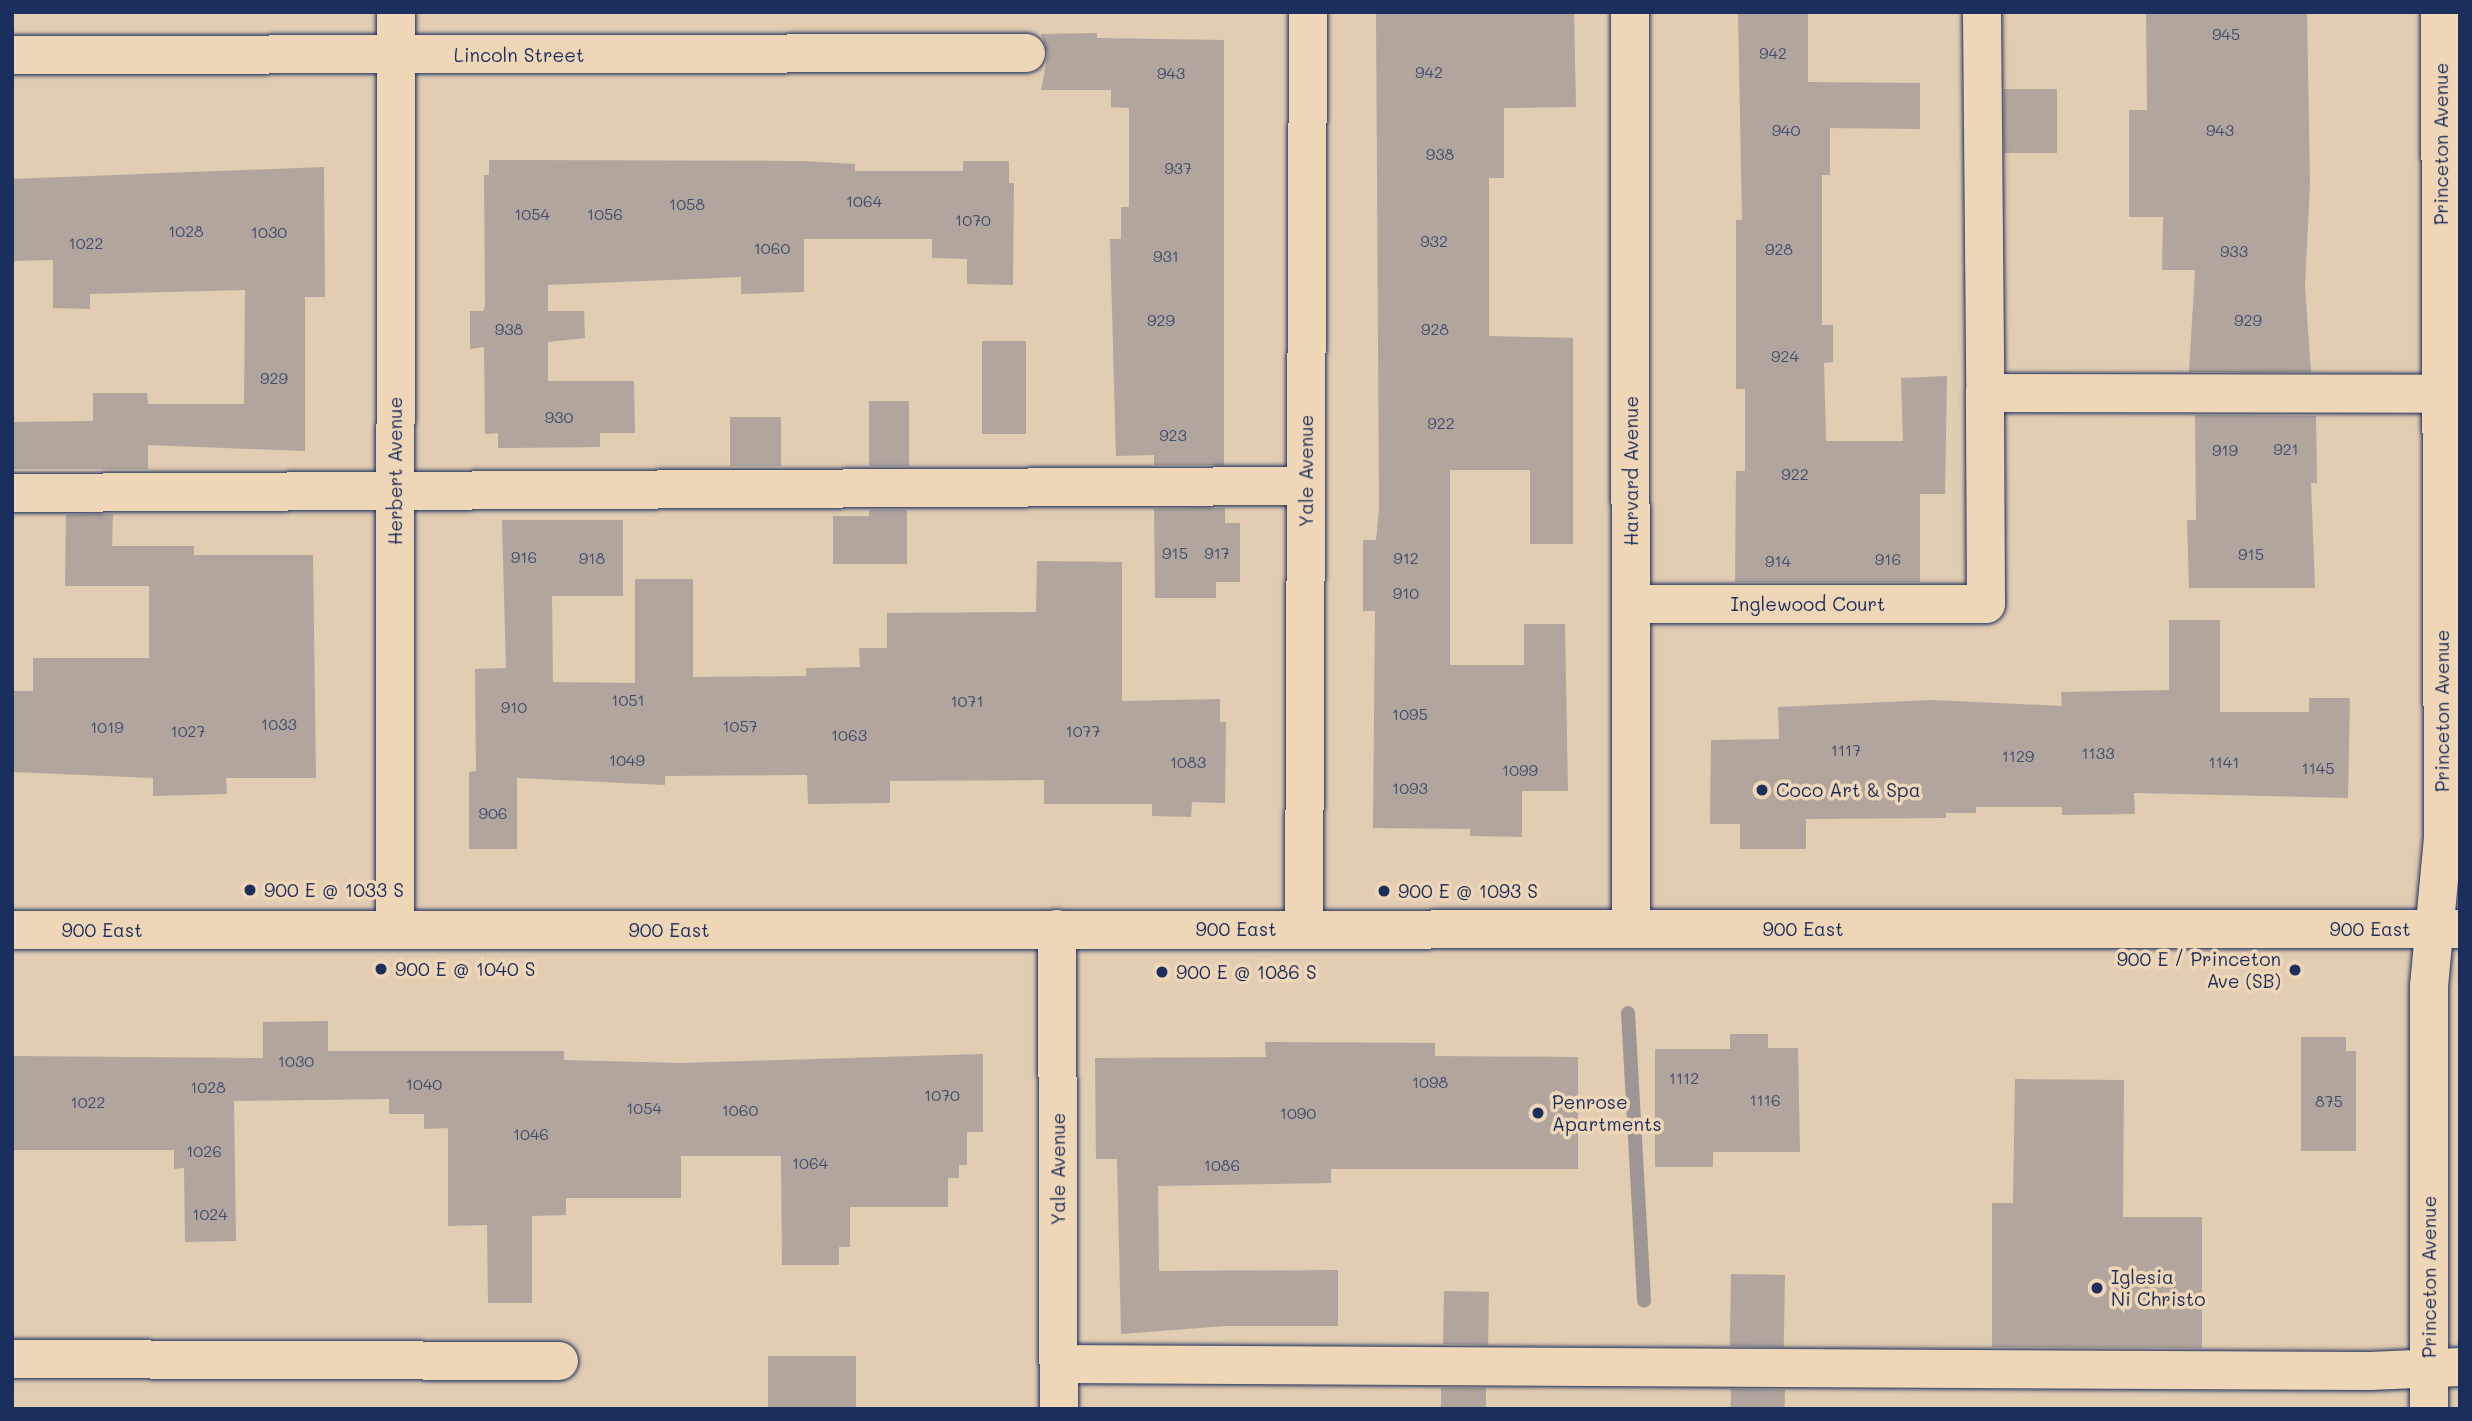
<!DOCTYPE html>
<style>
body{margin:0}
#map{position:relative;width:2472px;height:1421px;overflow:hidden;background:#e2ccb2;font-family:Mali,sans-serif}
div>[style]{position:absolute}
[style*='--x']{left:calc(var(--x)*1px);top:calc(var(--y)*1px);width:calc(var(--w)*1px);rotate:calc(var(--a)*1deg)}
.stream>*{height:14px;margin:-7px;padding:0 7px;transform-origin:7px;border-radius:7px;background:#9e9695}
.building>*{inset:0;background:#b1a59d;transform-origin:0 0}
.roads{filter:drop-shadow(0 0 2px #1b2f5e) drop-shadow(0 0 2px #1b2f5e)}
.minor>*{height:38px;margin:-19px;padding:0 19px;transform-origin:19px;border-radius:19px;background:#efd6b7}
.dots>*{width:19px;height:19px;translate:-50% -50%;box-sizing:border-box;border:4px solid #efd6b7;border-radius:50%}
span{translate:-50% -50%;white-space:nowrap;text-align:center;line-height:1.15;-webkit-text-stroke:7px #efd6b7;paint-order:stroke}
.number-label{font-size:16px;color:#404c6e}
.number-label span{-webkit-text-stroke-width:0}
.street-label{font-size:19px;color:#1b2f5e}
.poi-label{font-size:19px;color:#1b2f5e}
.left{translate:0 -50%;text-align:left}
.right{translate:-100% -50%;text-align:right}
.frame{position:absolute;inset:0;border:14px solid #1b2f5e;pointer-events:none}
</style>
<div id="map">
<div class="stream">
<i style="--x:1628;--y:1013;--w:288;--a:86.8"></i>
</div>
<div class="building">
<i style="clip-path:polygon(1376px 12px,1574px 12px,1576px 107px,1504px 108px,1504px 178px,1489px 178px,1489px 336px,1573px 338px,1573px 544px,1530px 544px,1530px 470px,1450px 470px,1450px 665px,1524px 665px,1524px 624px,1565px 624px,1568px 791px,1522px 791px,1522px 837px,1470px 836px,1470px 829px,1373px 828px,1375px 611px,1363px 611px,1363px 540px,1376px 540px,1379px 509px)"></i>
<i style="clip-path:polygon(1738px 12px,1808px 12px,1808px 82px,1920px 83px,1920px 129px,1830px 128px,1830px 175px,1822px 175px,1822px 325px,1833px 325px,1833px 362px,1824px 363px,1826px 441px,1903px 441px,1901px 378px,1947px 376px,1945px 494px,1920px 494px,1920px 582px,1735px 582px,1736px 471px,1745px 471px,1745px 389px,1736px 389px,1736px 220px,1742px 220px)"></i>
<i style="clip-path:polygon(2146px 12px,2307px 12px,2310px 184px,2305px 286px,2311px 372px,2189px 372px,2195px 270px,2162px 270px,2163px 217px,2129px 217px,2129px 110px,2147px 110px)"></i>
<i style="clip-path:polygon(1097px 33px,1097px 38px,1224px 40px,1224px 465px,1154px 465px,1154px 455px,1116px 456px,1110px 239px,1121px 239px,1121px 207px,1129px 207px,1129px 108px,1111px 107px,1111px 90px,1041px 90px,1048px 54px,1041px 34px)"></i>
<i style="left:2057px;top:89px;width:64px;height:53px;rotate:90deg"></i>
<i style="clip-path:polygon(489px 160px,804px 161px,855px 164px,855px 171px,963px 171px,963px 161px,1009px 161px,1009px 183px,1014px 183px,1013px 285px,967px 284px,967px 259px,932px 258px,932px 239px,804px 239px,804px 292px,741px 294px,741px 277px,548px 285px,548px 311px,584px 311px,585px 338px,548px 342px,548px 381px,634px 381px,635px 433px,600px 433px,600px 447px,498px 448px,498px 433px,485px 434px,484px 347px,470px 349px,470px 311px,483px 311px,485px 305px,484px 175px,489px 175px)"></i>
<i style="clip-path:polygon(324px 167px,325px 297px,305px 297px,305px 451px,148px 445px,148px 469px,12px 469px,12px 422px,93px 421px,93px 393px,147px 393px,148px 404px,244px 404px,245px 290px,90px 294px,90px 309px,53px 308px,53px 260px,12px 261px,12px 179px)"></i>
<i style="left:982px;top:341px;width:44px;height:93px"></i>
<i style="left:869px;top:401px;width:40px;height:65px"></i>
<i style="clip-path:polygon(2195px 415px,2316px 416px,2317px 483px,2311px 483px,2315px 588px,2189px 588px,2187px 520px,2196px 520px)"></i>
<i style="left:730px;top:417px;width:51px;height:49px"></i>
<i style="clip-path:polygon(1225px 508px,1225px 523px,1240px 523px,1240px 582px,1216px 582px,1216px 598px,1155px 598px,1154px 509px)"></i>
<i style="clip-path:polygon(869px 510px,907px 510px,907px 564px,833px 564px,833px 516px,869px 516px)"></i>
<i style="clip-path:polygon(113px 514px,112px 546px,194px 546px,194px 555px,313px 555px,316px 778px,226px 778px,227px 794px,153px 796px,153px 778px,12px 772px,12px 691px,33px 691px,33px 658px,149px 658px,149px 586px,65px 586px,66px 515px)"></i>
<i style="clip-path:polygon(502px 520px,623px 520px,623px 596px,552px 596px,553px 682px,635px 683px,635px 579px,693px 579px,693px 677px,806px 676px,806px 668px,860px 667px,859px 648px,887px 648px,887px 613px,1036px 612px,1037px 561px,1122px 562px,1122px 701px,1220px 699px,1220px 722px,1226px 722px,1225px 803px,1192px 802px,1191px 817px,1152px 816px,1152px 804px,1044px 804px,1044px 780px,890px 781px,890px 803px,808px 804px,807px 775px,665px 776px,665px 785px,517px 778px,517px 849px,469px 849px,469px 772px,476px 771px,475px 669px,506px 668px)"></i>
<i style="clip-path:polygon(2169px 620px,2220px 620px,2220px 712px,2309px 712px,2309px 698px,2350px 698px,2348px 798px,2134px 793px,2135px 814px,2062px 815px,2062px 807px,1976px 807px,1976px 813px,1946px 813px,1946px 818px,1806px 819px,1806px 849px,1740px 849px,1740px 824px,1710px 824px,1711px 740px,1779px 739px,1778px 707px,1932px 700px,2062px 706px,2061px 692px,2169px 690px)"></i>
<i style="clip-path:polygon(328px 1021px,328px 1051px,564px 1051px,564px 1060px,681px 1063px,983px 1054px,983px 1132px,967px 1132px,967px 1165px,959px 1165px,959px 1178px,948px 1178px,948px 1207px,850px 1207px,850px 1247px,839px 1247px,839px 1265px,782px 1265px,781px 1156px,681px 1156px,681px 1198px,566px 1198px,566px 1215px,532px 1216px,532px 1303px,488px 1303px,487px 1225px,448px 1226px,448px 1128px,424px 1129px,424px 1114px,389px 1114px,389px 1099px,234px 1101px,236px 1241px,185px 1242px,184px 1168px,174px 1169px,174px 1150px,12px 1150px,12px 1056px,263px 1058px,263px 1022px)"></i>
<i style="clip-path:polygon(1730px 1034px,1768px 1034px,1768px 1048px,1798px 1048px,1800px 1152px,1713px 1152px,1713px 1167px,1655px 1167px,1655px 1049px,1730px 1049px)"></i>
<i style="clip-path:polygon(2301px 1037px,2346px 1037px,2346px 1051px,2356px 1051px,2356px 1151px,2301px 1151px)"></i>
<i style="clip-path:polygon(1265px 1042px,1435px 1043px,1435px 1056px,1578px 1057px,1578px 1169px,1331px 1169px,1331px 1183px,1158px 1186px,1159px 1271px,1338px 1270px,1338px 1326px,1225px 1326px,1121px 1334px,1117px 1159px,1096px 1159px,1095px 1058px,1266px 1057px)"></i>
<i style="clip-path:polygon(2015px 1079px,2124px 1080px,2123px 1217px,2202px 1217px,2202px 1348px,1992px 1347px,1992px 1203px,2013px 1203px)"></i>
<i style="left:1731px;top:1274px;width:54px;height:72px;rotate:1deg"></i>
<i style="left:1444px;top:1291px;width:45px;height:53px;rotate:1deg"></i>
<i style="left:856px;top:1356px;width:53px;height:88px;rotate:90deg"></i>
<i style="left:1441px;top:1388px;width:45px;height:21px"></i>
<i style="left:1731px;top:1389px;width:54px;height:20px;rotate:1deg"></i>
</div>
<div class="roads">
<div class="minor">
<i style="--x:1630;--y:12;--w:917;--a:89.94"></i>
<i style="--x:1982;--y:12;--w:381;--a:89.5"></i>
<i style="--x:1985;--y:393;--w:456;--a:0.1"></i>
<i style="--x:12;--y:55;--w:1014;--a:-0.11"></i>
<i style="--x:12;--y:493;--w:1294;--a:-0.31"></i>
<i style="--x:1631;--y:604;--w:355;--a:0"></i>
<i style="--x:1986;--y:604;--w:211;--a:-90.3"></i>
<i style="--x:1057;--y:929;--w:480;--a:89.8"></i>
<i style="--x:1304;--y:929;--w:917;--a:-89.75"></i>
<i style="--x:12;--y:930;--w:2448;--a:-0.02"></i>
<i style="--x:395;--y:930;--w:918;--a:-89.94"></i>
<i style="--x:12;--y:1359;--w:547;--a:0.21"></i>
<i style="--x:1059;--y:1364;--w:1311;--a:0.31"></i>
<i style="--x:2370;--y:1371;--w:90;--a:-2.5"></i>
<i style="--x:2429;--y:1409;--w:423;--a:-90"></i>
<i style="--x:2429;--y:986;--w:148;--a:-84.6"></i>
<i style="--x:2443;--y:839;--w:827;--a:-90.21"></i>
</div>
</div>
<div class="dots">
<i style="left:1762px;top:790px;background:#1b2f5e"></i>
<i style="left:250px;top:890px;background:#1b2f5e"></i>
<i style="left:1384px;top:891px;background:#1b2f5e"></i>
<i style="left:381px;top:969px;background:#1b2f5e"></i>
<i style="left:2295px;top:970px;background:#1b2f5e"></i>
<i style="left:1162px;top:972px;background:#1b2f5e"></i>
<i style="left:1538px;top:1113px;background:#1b2f5e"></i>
<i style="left:2097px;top:1288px;background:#1b2f5e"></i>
</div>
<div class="number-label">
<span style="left:2226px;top:34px">945</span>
<span style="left:1773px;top:53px">942</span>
<span style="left:1429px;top:72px">942</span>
<span style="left:1171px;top:73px">943</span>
<span style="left:1786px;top:130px">940</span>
<span style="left:2220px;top:130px">943</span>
<span style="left:1440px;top:154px">938</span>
<span style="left:1178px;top:168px">937</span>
<span style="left:864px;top:201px">1064</span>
<span style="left:687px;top:204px">1058</span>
<span style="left:532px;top:214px">1054</span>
<span style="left:605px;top:214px">1056</span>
<span style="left:973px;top:220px">1070</span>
<span style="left:186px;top:231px">1028</span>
<span style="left:269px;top:232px">1030</span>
<span style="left:1434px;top:241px">932</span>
<span style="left:86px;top:243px">1022</span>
<span style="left:772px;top:248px">1060</span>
<span style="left:1779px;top:249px">928</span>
<span style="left:2234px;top:251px">933</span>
<span style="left:1166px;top:256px">931</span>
<span style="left:1161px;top:320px">929</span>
<span style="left:2248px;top:320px">929</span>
<span style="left:509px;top:329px">938</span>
<span style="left:1435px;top:329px">928</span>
<span style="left:1785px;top:356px">924</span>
<span style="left:274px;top:378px">929</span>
<span style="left:559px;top:417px">930</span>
<span style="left:1441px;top:423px">922</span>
<span style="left:1173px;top:435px">923</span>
<span style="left:2286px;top:449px">921</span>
<span style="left:2225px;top:450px">919</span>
<span style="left:1795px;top:474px">922</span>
<span style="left:1175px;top:553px">915</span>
<span style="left:1217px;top:553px">917</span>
<span style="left:2251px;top:554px">915</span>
<span style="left:524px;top:557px">916</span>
<span style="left:592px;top:558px">918</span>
<span style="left:1406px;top:558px">912</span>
<span style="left:1888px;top:559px">916</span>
<span style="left:1778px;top:561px">914</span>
<span style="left:1406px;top:593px">910</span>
<span style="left:628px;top:700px">1051</span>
<span style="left:967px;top:701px">1071</span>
<span style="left:514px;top:707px">910</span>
<span style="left:1410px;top:714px">1095</span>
<span style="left:279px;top:724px">1033</span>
<span style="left:740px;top:726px">1057</span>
<span style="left:107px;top:727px">1019</span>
<span style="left:188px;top:731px">1027</span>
<span style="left:1083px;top:731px">1077</span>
<span style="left:849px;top:735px">1063</span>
<span style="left:1846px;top:750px">1117</span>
<span style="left:2098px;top:753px">1133</span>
<span style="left:2018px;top:756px">1129</span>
<span style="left:627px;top:760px">1049</span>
<span style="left:1188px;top:762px">1083</span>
<span style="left:2224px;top:762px">1141</span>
<span style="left:2318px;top:768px">1145</span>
<span style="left:1520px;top:770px">1099</span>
<span style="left:1410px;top:788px">1093</span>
<span style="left:493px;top:813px">906</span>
<span style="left:296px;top:1061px">1030</span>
<span style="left:1684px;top:1078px">1112</span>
<span style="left:1430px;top:1082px">1098</span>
<span style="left:424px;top:1084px">1040</span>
<span style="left:208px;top:1087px">1028</span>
<span style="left:942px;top:1095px">1070</span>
<span style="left:1765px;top:1100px">1116</span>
<span style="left:2329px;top:1101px">875</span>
<span style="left:88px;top:1102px">1022</span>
<span style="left:644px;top:1108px">1054</span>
<span style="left:740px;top:1110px">1060</span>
<span style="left:1298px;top:1113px">1090</span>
<span style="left:531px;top:1134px">1046</span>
<span style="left:204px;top:1151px">1026</span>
<span style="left:810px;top:1163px">1064</span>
<span style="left:1222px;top:1165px">1086</span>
<span style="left:210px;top:1214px">1024</span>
</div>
<div class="street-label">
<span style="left:519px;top:55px">Lincoln Street</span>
<span style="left:2441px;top:144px;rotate:-90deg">Princeton Avenue</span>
<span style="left:395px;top:471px;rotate:-90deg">Herbert Avenue</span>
<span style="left:1306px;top:471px;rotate:-90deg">Yale Avenue</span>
<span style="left:1631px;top:471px;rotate:-90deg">Harvard Avenue</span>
<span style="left:1808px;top:604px">Inglewood Court</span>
<span style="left:2442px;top:711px;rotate:-90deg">Princeton Avenue</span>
<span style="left:1236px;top:929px">900 East</span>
<span style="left:1803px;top:929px">900 East</span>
<span style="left:2370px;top:929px">900 East</span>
<span style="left:102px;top:930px">900 East</span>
<span style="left:669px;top:930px">900 East</span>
<span style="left:1058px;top:1169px;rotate:-90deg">Yale Avenue</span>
<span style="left:2429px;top:1277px;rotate:-90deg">Princeton Avenue</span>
</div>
<div class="poi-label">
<span class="left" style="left:1776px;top:790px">Coco Art &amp; Spa</span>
<span class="left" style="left:264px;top:890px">900 E @ 1033 S</span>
<span class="left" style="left:1398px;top:891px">900 E @ 1093 S</span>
<span class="right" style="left:2281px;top:970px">900 E / Princeton<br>Ave (SB)</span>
<span class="left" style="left:395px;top:969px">900 E @ 1040 S</span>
<span class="left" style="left:1176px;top:972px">900 E @ 1086 S</span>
<span class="left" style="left:1552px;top:1113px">Penrose<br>Apartments</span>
<span class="left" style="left:2111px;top:1288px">Iglesia<br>Ni Christo</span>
</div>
<div class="frame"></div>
</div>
